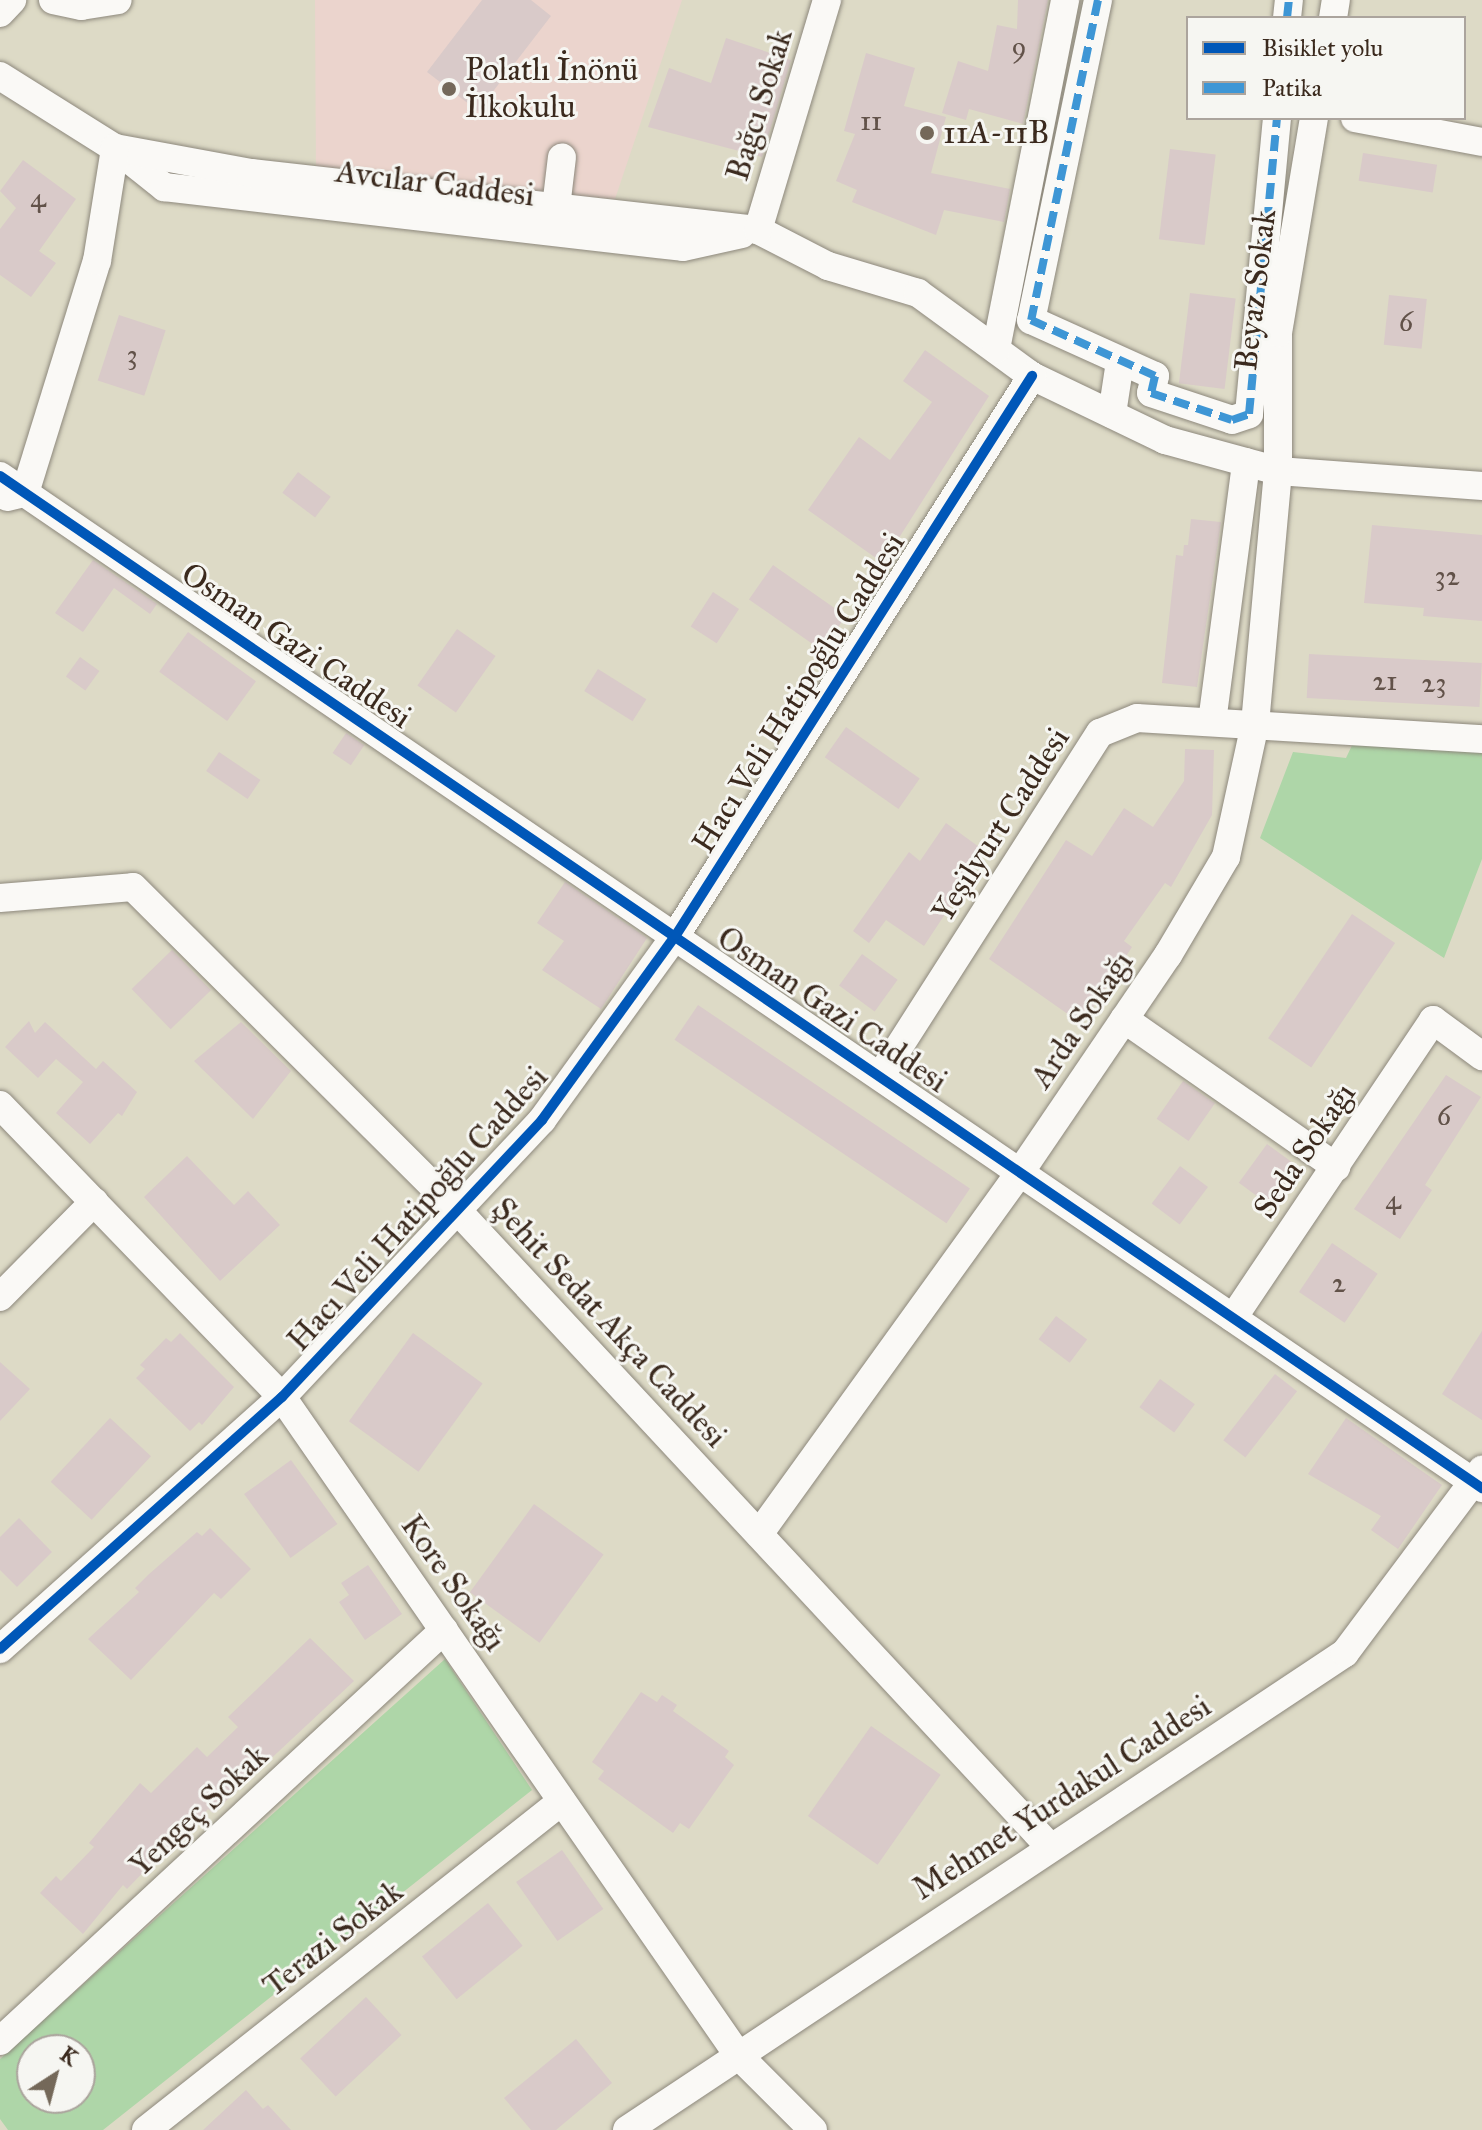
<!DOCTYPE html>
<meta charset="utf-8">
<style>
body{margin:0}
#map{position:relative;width:1482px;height:2130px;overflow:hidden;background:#dddac6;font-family:"IM FELL Great Primer",serif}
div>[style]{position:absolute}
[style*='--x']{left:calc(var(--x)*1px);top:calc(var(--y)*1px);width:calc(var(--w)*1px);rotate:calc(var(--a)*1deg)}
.built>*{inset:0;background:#ebd4cd}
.green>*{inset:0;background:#aed6a8}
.building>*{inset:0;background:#d9cac9;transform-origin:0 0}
.roads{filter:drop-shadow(0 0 2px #8d887c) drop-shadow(0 0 2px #8d887c)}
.minor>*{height:28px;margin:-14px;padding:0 14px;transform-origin:14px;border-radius:14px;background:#faf9f6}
.quiet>*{height:8px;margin-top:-4px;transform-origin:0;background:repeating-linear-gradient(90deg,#3e96d5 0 16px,transparent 0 24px)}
.cycleway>*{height:10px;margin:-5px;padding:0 5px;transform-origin:5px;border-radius:5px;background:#0057b8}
.dots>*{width:22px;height:22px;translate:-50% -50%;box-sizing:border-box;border:4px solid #f6f6f2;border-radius:50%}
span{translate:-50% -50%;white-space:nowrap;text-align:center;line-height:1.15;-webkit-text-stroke:6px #f6f6f2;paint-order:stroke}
.number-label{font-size:28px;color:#625249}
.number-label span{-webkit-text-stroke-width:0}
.poi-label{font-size:32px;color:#3b2a1e}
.left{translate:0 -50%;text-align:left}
.street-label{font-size:32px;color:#3b2a1e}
.legend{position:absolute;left:1186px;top:16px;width:280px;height:104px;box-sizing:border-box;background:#f6f6f2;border:2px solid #aba49d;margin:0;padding:10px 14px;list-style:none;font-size:24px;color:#3b2a1e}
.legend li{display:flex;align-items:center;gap:16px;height:40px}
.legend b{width:40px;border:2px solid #aba49d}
.north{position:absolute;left:16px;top:2034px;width:80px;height:80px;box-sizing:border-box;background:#f6f6f2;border:2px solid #aba49d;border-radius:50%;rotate:36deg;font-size:22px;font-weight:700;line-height:32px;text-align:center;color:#3b2a1e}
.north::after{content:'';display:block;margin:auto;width:28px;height:36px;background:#746859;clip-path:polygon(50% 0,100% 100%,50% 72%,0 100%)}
</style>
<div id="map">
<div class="built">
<i style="clip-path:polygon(315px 0,682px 0,615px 199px,316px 177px)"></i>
</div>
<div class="green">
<i style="clip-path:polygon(1355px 739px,1482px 741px,1482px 859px,1444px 958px,1260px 838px,1293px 752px,1346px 758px)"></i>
<i style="clip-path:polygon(evenodd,445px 1659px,532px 1790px,103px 2130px,8px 2130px,0 2119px,0 2059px,445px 1659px,32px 2050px,80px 2050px,80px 2098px,32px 2098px,32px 2050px)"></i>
</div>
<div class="building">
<i style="clip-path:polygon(482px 0,531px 0,551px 16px,478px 111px,427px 72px)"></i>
<i style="clip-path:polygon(1018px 0,1048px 0,1023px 124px,969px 109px,966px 120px,942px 113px,958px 61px,988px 71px,997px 25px,1017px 29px)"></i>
<i style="clip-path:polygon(726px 38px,791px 60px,762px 157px,648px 127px,669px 68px,711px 83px)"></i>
<i style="clip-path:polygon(866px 53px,915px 68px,904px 106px,946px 117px,931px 173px,1010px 189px,1004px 222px,944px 210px,936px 235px,852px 202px,857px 190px,836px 181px,855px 134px,844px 131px)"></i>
<i style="left:1170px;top:149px;width:46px;height:91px;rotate:7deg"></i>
<i style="left:1363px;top:153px;width:75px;height:28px;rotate:9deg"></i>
<i style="clip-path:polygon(23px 160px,76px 199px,39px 251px,56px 263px,31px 297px,0 275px,0 229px,16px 208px,0 191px)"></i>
<i style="left:1190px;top:293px;width:46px;height:91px;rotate:7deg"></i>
<i style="left:1389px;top:295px;width:38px;height:50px;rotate:6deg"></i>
<i style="left:119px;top:315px;width:49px;height:69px;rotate:18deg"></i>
<i style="clip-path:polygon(925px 350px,989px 396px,883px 563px,808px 510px,859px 437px,890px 460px,932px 402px,903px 381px)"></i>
<i style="left:298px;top:472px;width:41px;height:26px;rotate:37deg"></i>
<i style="clip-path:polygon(1191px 519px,1221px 522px,1197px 687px,1162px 683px,1176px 555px,1183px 556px,1184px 545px,1188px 545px)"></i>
<i style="clip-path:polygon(1372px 525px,1482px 535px,1482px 621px,1423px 616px,1424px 608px,1364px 603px)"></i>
<i style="clip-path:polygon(93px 560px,157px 604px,150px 614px,114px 588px,83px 632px,55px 613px)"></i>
<i style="left:773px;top:565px;width:89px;height:42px;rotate:35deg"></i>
<i style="left:713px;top:592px;width:31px;height:41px;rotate:33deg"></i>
<i style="left:457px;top:629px;width:47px;height:69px;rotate:35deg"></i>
<i style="left:188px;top:632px;width:84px;height:49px;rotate:36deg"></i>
<i style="left:1309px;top:654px;width:173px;height:44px;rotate:3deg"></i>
<i style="left:80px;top:657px;width:24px;height:24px;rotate:36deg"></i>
<i style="left:598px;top:669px;width:57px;height:26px;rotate:32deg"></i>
<i style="left:846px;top:727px;width:90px;height:37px;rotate:35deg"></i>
<i style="left:346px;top:733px;width:22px;height:24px;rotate:34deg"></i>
<i style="clip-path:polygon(1185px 749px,1214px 750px,1212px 815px,1171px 887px,1165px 883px,1124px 941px,1132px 947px,1082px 1024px,989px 959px,1066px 840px,1092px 856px,1124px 808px,1153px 827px,1184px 781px)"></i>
<i style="left:219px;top:752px;width:50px;height:23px;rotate:34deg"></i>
<i style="clip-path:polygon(946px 823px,986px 852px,924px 946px,886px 920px,869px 943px,853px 931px,909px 852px,920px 861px)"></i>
<i style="clip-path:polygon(565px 882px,647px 938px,601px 1009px,542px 970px,564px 941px,537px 923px)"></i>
<i style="left:1352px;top:914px;width:52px;height:150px;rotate:34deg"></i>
<i style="left:172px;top:950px;width:56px;height:56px;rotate:46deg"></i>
<i style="left:862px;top:954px;width:44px;height:39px;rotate:36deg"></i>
<i style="left:698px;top:1005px;width:328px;height:42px;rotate:34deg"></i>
<i style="clip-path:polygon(29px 1021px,35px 1033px,45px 1022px,96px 1069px,103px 1061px,137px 1092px,122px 1116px,118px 1113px,90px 1144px,56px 1113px,83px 1082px,56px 1059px,38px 1078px,5px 1047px)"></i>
<i style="clip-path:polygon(241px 1022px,291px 1071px,253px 1119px,194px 1061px)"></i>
<i style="clip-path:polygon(1446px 1075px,1481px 1097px,1425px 1185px,1432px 1190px,1400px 1239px,1354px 1209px)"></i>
<i style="left:1183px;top:1081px;width:39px;height:46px;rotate:35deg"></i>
<i style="left:1267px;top:1144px;width:46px;height:48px;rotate:36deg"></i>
<i style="clip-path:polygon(187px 1156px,234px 1205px,248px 1191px,280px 1225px,220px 1281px,144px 1197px)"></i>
<i style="left:1180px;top:1166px;width:35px;height:47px;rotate:37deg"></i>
<i style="left:1332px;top:1243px;width:55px;height:59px;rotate:34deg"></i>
<i style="left:1056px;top:1316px;width:39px;height:29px;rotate:37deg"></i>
<i style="clip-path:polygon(1482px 1331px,1482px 1420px,1442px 1394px)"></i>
<i style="clip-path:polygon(180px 1333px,234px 1387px,202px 1425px,199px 1422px,190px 1431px,136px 1378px,145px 1369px,140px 1365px,166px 1338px,171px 1342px)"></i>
<i style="left:413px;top:1333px;width:86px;height:109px;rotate:36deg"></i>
<i style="clip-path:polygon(0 1362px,30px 1389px,0 1421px)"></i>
<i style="left:1275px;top:1374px;width:28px;height:84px;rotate:38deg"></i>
<i style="left:1160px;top:1379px;width:43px;height:35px;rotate:36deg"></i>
<i style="left:110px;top:1418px;width:56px;height:87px;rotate:43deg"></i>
<i style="clip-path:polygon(1346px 1418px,1442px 1485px,1398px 1549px,1371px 1530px,1381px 1516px,1308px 1474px)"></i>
<i style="left:291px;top:1460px;width:79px;height:58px;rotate:54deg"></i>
<i style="left:534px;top:1504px;width:86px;height:109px;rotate:36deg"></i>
<i style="clip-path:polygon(19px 1518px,52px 1552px,17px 1587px,0 1570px,0 1537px)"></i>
<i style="clip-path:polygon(210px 1528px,251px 1569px,221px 1599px,214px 1593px,131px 1680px,88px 1639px,139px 1592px,135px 1588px,148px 1575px,197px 1532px,202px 1536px)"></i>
<i style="clip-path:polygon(368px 1565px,402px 1614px,365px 1640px,339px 1602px,349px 1595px,341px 1583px)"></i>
<i style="clip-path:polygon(310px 1638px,354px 1681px,213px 1813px,208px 1809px,165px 1858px,161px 1854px,127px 1889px,123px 1885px,83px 1934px,40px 1893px,56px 1876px,61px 1881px,94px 1847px,89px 1843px,140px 1783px,151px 1793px,197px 1747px,207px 1757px,238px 1727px,228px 1717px)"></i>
<i style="clip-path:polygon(641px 1692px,657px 1702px,662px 1695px,677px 1705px,673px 1711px,729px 1751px,725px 1757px,734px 1765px,689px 1829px,680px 1823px,673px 1833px,598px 1779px,604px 1771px,592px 1762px)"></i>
<i style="left:871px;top:1726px;width:85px;height:110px;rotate:35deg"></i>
<i style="left:562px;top:1850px;width:72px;height:56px;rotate:55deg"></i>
<i style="left:488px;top:1903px;width:55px;height:85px;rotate:51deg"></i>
<i style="left:366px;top:1997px;width:52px;height:90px;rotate:47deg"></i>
<i style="clip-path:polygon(576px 2039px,612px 2083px,556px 2130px,531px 2130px,504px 2098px)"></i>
<i style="clip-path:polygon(246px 2090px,263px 2109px,268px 2105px,291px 2130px,203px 2130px)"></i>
</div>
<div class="roads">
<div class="minor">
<i style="--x:53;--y:0;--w:29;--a:12"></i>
<i style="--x:81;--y:6;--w:37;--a:-9"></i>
<i style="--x:1098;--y:0;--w:327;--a:101.8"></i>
<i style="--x:1031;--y:320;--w:136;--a:24.3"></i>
<i style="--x:1155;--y:376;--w:17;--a:103"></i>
<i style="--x:1151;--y:393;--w:85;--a:18.4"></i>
<i style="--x:1232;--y:420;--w:18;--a:-19"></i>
<i style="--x:1249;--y:414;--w:297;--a:-84.6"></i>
<i style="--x:0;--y:13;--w:18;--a:-47"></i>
<i style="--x:1287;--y:18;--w:18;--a:-84"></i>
<i style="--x:1333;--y:18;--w:18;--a:-81"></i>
<i style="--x:0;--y:76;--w:136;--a:32.1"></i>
<i style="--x:115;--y:148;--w:63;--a:38.5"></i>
<i style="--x:164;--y:187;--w:522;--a:6.59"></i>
<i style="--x:683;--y:247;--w:60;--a:-12.4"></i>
<i style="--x:1355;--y:118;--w:129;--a:10.7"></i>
<i style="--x:115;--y:148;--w:138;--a:10.4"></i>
<i style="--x:251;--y:173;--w:510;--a:6.41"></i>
<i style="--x:758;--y:230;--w:79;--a:27.2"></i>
<i style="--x:828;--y:266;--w:94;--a:16.7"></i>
<i style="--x:918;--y:293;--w:141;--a:36.1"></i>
<i style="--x:1032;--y:376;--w:148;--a:25.7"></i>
<i style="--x:1165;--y:440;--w:117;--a:15.3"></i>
<i style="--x:1278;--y:471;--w:205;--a:4.2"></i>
<i style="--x:554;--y:224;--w:67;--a:-83.2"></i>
<i style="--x:758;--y:230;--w:240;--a:-73.3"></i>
<i style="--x:996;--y:349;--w:356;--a:-78.8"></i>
<i style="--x:1112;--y:414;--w:53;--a:-81.3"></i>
<i style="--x:0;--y:476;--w:1795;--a:34.33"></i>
<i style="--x:7;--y:497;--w:18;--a:-13"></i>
<i style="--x:25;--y:493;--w:243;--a:-72.8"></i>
<i style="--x:97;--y:261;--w:114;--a:-80.9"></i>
<i style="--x:1212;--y:722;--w:262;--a:-82.5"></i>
<i style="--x:0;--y:898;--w:133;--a:-4.7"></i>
<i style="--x:133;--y:887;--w:457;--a:44.9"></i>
<i style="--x:457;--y:1210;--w:869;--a:47.05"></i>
<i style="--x:1124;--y:1019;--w:259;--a:34.9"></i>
<i style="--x:881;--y:1075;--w:406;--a:-57.4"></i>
<i style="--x:1100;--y:733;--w:40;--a:-22"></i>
<i style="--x:1137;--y:718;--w:346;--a:3.5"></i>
<i style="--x:0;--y:1105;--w:406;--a:46"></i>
<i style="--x:282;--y:1397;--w:801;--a:55.28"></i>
<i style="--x:738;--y:2055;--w:106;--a:45"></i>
<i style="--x:0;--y:1297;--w:134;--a:-45.3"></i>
<i style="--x:1233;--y:1318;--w:359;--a:-56.1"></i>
<i style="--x:1433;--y:1020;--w:61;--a:36.3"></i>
<i style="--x:759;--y:1534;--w:448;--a:-54.2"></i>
<i style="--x:1021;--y:1171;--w:261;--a:-55.8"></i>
<i style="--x:1168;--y:955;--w:114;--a:-59.4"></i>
<i style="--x:1226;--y:857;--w:136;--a:-77.7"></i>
<i style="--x:1255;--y:724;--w:254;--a:-84.8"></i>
<i style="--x:1278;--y:471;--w:138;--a:-90"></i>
<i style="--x:1278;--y:333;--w:218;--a:-80.5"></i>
<i style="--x:0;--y:1649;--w:378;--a:-41.8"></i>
<i style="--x:282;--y:1397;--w:380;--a:-46.8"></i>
<i style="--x:542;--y:1120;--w:228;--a:-54.1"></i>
<i style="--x:676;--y:935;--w:663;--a:-57.51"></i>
<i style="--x:0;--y:2041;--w:605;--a:-42.79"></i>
<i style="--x:146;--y:2130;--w:530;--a:-38.34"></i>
<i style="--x:627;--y:2130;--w:862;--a:-33.6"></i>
<i style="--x:1345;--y:1653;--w:229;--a:-53.2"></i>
</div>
</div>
<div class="quiet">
<i style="--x:1098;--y:0;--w:327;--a:101.8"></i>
<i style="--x:1031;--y:320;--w:136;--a:24.3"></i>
<i style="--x:1155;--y:376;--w:17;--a:103"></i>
<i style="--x:1151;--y:393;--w:85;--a:18.4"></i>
<i style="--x:1232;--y:420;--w:18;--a:-19"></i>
<i style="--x:1249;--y:414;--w:297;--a:-84.6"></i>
<i style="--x:1287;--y:18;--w:18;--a:-84"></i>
</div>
<div class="cycleway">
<i style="--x:0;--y:476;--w:1795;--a:34.33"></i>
<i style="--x:0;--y:1649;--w:378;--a:-41.8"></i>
<i style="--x:282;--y:1397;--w:380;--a:-46.8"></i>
<i style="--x:542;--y:1120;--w:228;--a:-54.1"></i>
<i style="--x:676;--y:935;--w:663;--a:-57.51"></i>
</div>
<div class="dots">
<i style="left:449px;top:89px;background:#746859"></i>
<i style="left:927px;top:133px;background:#746859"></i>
</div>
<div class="number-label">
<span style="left:1019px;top:47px">9</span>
<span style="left:871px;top:121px">11</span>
<span style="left:38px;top:198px">4</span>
<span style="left:1406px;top:322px">6</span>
<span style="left:132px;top:355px">3</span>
<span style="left:1447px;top:576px">32</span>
<span style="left:1385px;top:681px">21</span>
<span style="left:1434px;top:683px">23</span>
<span style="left:1444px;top:1116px">6</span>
<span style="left:1393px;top:1200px">4</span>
<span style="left:1339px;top:1283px">2</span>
</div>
<div class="poi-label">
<span class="left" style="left:465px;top:89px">Polatlı İnönü<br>İlkokulu</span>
<span class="left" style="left:943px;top:133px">11A-11B</span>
</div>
<div class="street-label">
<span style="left:760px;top:105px;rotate:-73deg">Bağcı Sokak</span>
<span style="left:435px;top:184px;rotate:7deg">Avcılar Caddesi</span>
<span style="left:1256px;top:290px;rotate:-83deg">Beyaz Sokak</span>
<span style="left:296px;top:646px;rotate:34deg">Osman Gazi Caddesi</span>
<span style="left:799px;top:693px;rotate:-58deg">Hacı Veli Hatipoğlu Caddesi</span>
<span style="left:1001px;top:825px;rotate:-57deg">Yeşilyurt Caddesi</span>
<span style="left:832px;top:1010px;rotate:34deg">Osman Gazi Caddesi</span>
<span style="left:1082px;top:1020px;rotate:-56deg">Arda Sokağı</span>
<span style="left:1305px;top:1151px;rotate:-56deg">Seda Sokağı</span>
<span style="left:418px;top:1209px;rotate:-48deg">Hacı Veli Hatipoğlu Caddesi</span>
<span style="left:609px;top:1323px;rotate:47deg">Şehit Sedat Akça Caddesi</span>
<span style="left:453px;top:1583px;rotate:55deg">Kore Sokağı</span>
<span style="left:1062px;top:1798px;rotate:-33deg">Mehmet Yurdakul Caddesi</span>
<span style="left:199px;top:1811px;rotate:-43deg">Yengeç Sokak</span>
<span style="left:333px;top:1939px;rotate:-38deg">Terazi Sokak</span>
</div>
<ul class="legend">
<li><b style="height:10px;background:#0057b8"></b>Bisiklet yolu</li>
<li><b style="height:10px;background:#3e96d5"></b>Patika</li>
</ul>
<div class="north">K</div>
</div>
